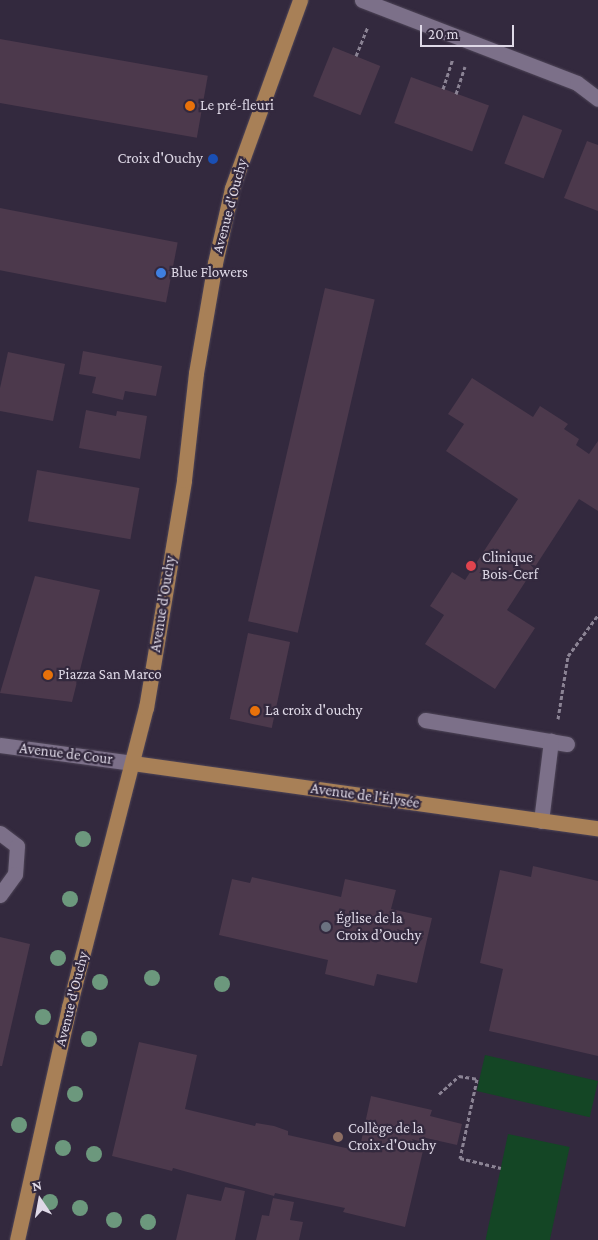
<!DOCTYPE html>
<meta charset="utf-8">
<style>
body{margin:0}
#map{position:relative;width:598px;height:1240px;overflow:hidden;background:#33293e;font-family:"Crimson Pro",serif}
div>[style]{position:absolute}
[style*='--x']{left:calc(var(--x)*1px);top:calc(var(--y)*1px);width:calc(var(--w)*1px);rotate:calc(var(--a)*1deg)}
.green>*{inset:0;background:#144625;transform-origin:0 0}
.building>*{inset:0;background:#4c394c;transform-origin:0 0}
.path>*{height:3px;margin-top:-1.5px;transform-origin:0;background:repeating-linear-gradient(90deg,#8b8394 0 4px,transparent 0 6.5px)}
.roads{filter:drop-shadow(0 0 1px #4e4557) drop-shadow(0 0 1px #4e4557)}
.minor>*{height:15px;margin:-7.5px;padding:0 7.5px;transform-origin:7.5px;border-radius:7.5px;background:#7c7089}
.major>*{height:15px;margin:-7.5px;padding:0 7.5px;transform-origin:7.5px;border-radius:7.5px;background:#a88057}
.trees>*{width:16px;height:16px;margin:-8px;border-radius:50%;background:#6c987d}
.dots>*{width:14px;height:14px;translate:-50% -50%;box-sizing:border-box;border:2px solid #33293e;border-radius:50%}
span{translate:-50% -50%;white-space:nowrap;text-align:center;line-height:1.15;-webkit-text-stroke:4.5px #33293e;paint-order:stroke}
.poi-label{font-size:15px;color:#dfd9e7}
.left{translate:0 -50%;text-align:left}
.right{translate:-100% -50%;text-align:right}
.street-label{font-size:15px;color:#dfd9e7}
.north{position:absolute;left:15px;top:1175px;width:50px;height:50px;-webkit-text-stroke:4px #33293e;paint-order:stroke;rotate:348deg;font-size:14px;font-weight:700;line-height:20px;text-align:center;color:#dfd9e7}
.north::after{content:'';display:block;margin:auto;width:18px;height:22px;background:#dfd9e7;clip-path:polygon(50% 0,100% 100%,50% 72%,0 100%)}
.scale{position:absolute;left:420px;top:25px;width:94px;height:22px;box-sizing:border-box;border:2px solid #dfd9e7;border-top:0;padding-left:6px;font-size:15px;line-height:18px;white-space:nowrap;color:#dfd9e7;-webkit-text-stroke:4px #33293e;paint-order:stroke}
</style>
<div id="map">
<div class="green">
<i style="left:485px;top:1055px;width:116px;height:37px;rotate:13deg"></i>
<i style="left:508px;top:1134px;width:63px;height:108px;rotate:12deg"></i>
</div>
<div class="building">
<i style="left:0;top:39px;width:211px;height:63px;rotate:10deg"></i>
<i style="left:333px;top:47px;width:51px;height:53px;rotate:22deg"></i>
<i style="left:411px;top:77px;width:83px;height:49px;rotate:20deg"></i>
<i style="left:523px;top:115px;width:42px;height:52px;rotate:21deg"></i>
<i style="clip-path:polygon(587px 141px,598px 145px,598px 211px,564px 198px)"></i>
<i style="left:0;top:208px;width:181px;height:61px;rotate:11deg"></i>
<i style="left:325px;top:288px;width:51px;height:342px;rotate:13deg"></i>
<i style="clip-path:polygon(83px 351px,162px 366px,156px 396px,125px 391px,123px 400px,92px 393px,96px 377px,79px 374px)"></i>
<i style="clip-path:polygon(8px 352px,65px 364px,53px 421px,0 411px,0 388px)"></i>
<i style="clip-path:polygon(472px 378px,533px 417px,540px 406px,568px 424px,564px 429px,579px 439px,576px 445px,589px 454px,598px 441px,598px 511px,579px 499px,507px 610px,535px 628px,495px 689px,425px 644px,444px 615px,430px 606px,452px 572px,465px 580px,518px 499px,446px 451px,464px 424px,448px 414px)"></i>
<i style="clip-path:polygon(86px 410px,116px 416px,117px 411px,147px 416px,140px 459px,79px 448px)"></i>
<i style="left:37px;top:470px;width:104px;height:52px;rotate:10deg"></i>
<i style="clip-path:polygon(35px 576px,100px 590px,72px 702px,0 693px)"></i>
<i style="left:248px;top:633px;width:43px;height:88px;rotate:12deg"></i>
<i style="clip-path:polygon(533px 866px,598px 881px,598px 1056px,489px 1031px,503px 969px,480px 963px,500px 870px,531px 877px)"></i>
<i style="clip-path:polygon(252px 877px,341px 897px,345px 879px,396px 890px,391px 909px,432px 918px,417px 983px,377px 974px,374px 986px,325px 974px,328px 960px,219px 935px,232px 879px,250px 883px)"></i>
<i style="clip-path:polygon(0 937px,30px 944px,2px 1066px,0 1066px)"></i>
<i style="clip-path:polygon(139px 1042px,197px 1055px,185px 1109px,255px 1126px,256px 1123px,274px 1126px,288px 1131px,288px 1135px,359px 1151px,371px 1096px,432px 1110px,430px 1116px,462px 1124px,457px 1145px,426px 1138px,405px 1227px,343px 1212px,345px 1208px,275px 1193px,274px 1196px,173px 1168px,172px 1171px,112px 1156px)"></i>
<i style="clip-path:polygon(225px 1187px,245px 1191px,235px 1240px,176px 1240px,187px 1194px,221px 1201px)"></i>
<i style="clip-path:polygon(273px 1198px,294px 1202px,290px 1220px,303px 1222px,299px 1240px,256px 1240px,262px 1215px,269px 1216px)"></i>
</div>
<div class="path">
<i style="--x:356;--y:56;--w:31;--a:-68"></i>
<i style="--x:443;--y:89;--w:32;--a:-72"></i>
<i style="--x:456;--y:94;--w:29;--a:-72"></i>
<i style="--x:558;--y:719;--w:64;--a:-81"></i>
<i style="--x:568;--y:656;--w:51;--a:-53.8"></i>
<i style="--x:439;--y:1094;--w:27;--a:-42"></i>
<i style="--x:459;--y:1076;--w:18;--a:9"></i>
<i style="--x:477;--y:1079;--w:81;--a:102.1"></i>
<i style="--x:460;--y:1158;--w:42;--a:13.7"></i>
</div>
<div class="roads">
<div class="minor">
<i style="--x:362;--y:0;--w:230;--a:21.1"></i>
<i style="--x:577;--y:83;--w:26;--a:37"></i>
<i style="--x:425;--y:720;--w:144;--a:9.6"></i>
<i style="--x:0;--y:745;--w:134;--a:7.7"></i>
<i style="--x:541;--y:821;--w:81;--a:-82.9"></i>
<i style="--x:0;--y:833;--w:21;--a:37"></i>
<i style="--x:17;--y:846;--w:28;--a:94"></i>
<i style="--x:15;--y:874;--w:26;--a:126"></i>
</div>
<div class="major">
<i style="--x:133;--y:763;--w:470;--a:8"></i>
<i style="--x:17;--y:1240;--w:239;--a:-77.4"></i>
<i style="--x:69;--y:1007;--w:309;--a:-75.6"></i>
<i style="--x:146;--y:708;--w:231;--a:-80.5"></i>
<i style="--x:184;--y:480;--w:108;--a:-83.6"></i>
<i style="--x:196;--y:373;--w:112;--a:-80.2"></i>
<i style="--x:215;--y:263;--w:77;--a:-77.2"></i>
<i style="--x:232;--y:188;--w:200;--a:-70.1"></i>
</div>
</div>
<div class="trees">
<i style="left:83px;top:839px"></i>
<i style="left:70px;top:899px"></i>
<i style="left:58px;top:958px"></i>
<i style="left:152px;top:978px"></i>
<i style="left:100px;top:982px"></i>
<i style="left:222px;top:984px"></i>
<i style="left:43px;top:1017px"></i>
<i style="left:89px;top:1039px"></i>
<i style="left:75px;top:1094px"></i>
<i style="left:19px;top:1125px"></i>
<i style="left:63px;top:1148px"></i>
<i style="left:94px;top:1154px"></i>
<i style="left:50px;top:1202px"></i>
<i style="left:80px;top:1208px"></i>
<i style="left:114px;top:1220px"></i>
<i style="left:148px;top:1222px"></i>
</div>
<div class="dots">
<i style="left:190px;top:106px;background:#e8710a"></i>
<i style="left:213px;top:159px;background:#1a4fb4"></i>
<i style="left:161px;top:273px;background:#3f7fe0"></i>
<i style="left:471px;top:566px;background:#e0444e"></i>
<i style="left:48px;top:675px;background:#e8710a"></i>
<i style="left:255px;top:711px;background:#e8710a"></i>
<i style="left:326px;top:927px;background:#6b7280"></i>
<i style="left:338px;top:1137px;background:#8d6e63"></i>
</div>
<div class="poi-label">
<span class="left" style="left:200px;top:106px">Le pré-fleuri</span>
<span class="right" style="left:203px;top:159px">Croix d'Ouchy</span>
<span class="left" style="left:171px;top:273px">Blue Flowers</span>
<span class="left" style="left:482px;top:566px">Clinique<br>Bois-Cerf</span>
<span class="left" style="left:58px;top:675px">Piazza San Marco</span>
<span class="left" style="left:265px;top:711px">La croix d'ouchy</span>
<span class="left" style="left:336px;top:927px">Église de la<br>Croix d’Ouchy</span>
<span class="left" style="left:348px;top:1137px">Collège de la<br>Croix-d'Ouchy</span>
</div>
<div class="street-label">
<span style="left:230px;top:206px;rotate:-75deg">Avenue d'Ouchy</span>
<span style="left:163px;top:604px;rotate:-81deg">Avenue d'Ouchy</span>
<span style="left:66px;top:754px;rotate:7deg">Avenue de Cour</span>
<span style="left:365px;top:796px;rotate:8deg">Avenue de l'Élysée</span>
<span style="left:72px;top:999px;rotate:-76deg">Avenue d'Ouchy</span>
</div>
<div class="north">N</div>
<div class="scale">20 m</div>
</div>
